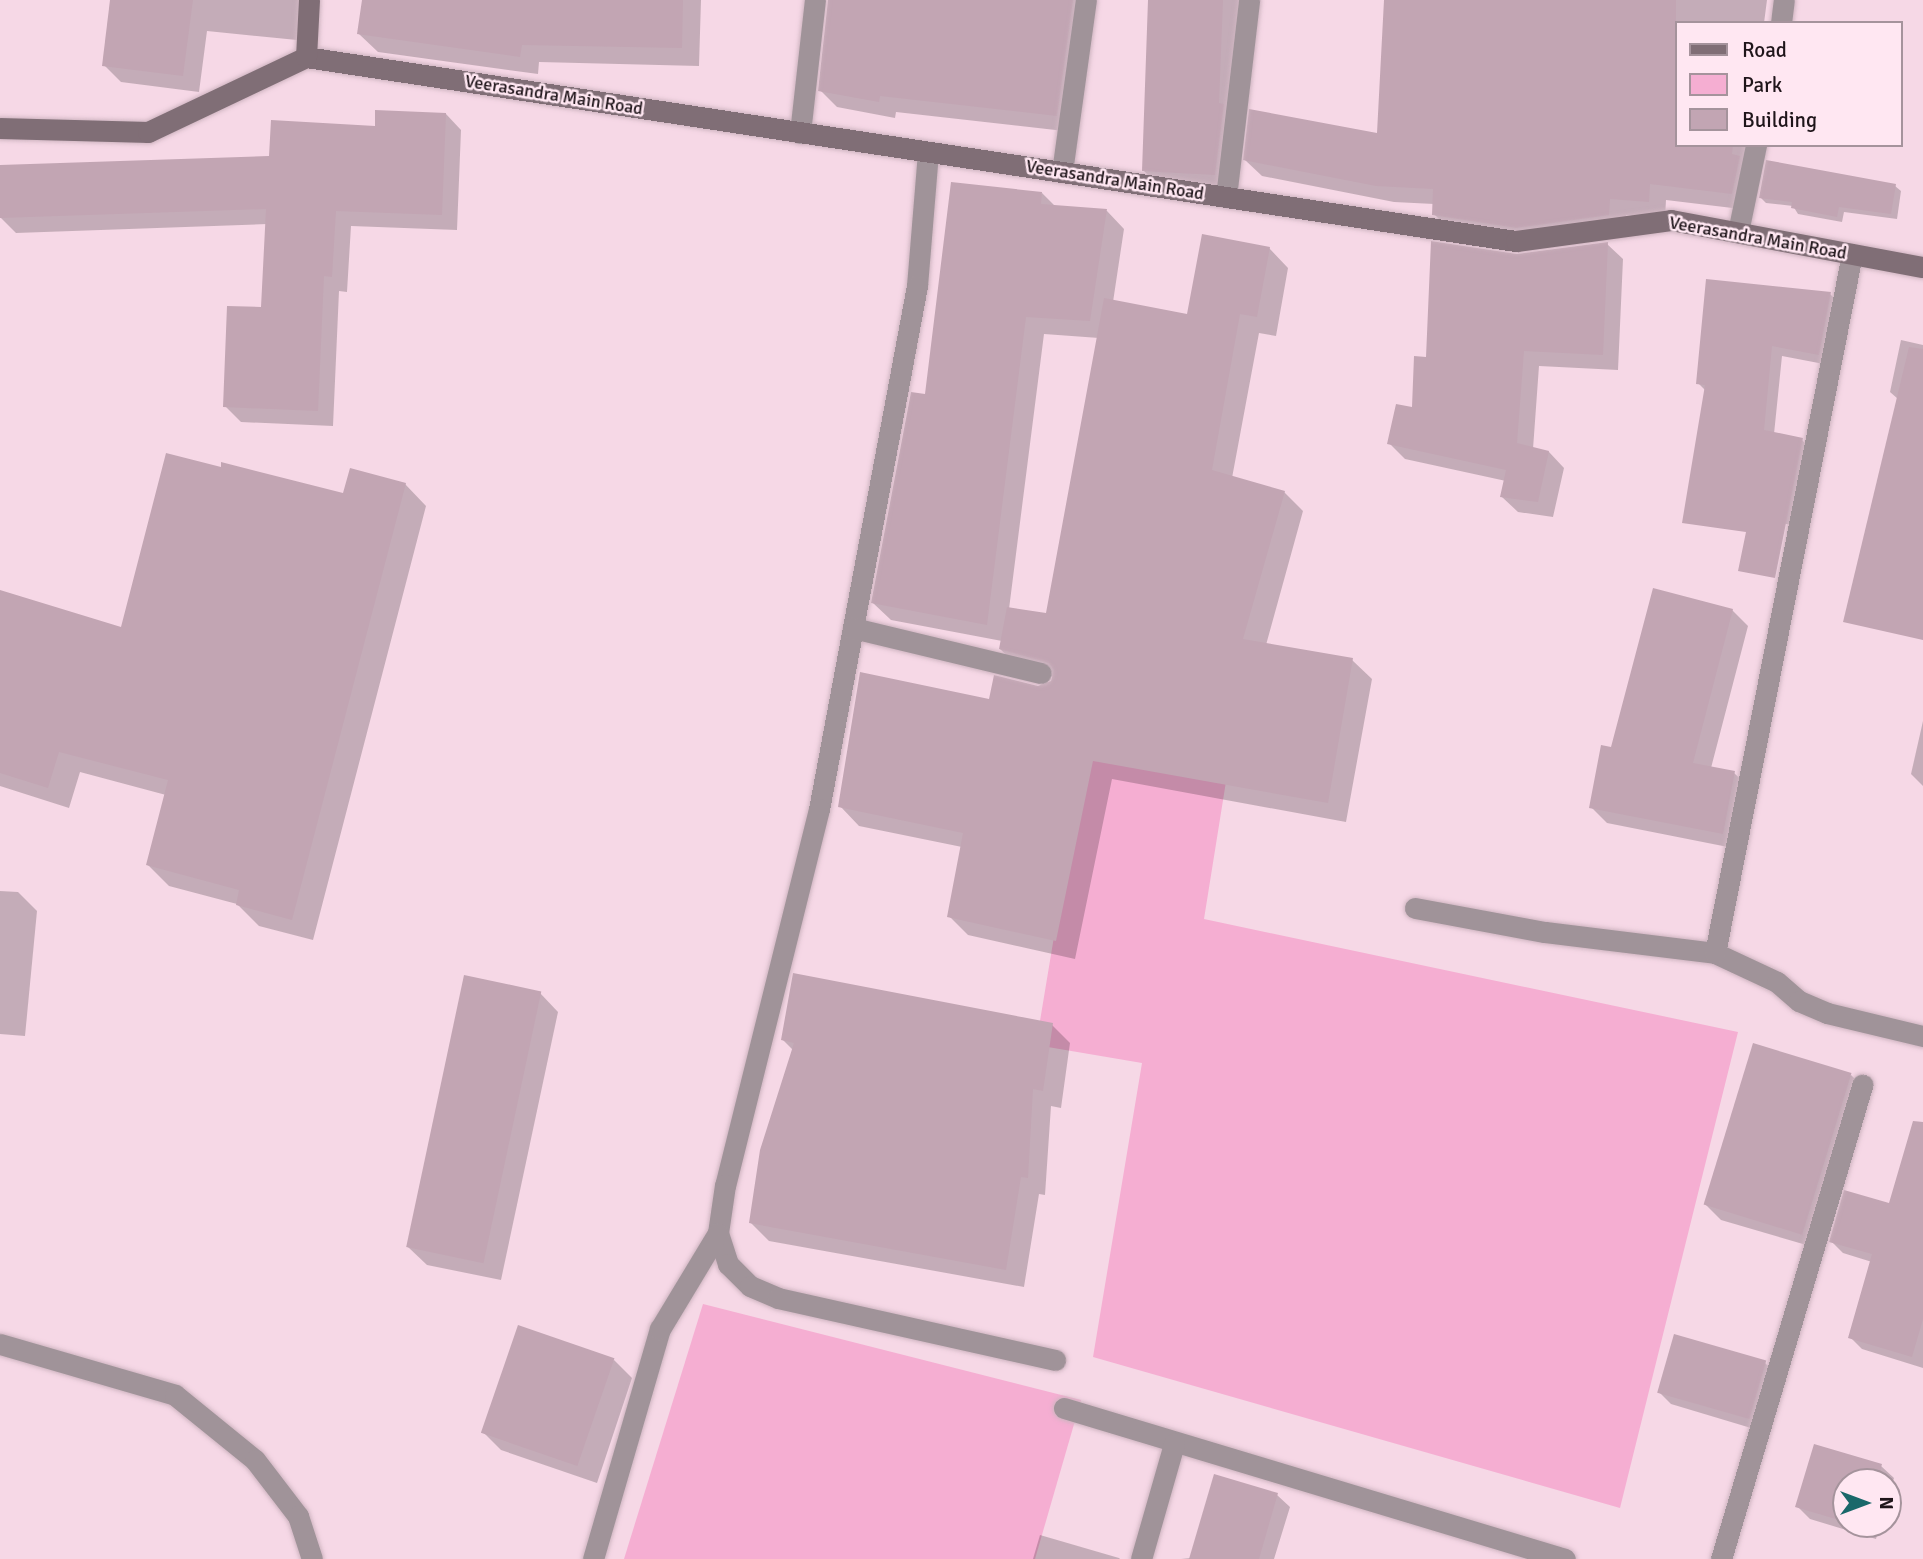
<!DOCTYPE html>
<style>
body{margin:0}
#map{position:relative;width:1923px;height:1559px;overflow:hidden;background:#f6d8e6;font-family:Signika,sans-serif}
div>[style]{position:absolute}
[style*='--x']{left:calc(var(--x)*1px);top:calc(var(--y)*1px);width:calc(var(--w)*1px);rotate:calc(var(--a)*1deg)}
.green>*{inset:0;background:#f5aed2}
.shadow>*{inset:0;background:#0003}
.building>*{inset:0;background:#c2a5b3;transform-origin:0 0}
.roads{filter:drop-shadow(0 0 2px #cfb5c1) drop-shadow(0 0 2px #cfb5c1)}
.street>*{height:21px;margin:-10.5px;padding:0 10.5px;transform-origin:10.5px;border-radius:10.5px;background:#a09399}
.secondary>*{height:21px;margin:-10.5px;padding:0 10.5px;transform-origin:10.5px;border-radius:10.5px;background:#806e76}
span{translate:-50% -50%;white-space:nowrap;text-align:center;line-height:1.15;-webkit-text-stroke:5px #ffe7f2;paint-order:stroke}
.street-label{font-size:18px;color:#1f151a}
.legend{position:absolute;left:1675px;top:21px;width:228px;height:126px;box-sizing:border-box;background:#ffe7f2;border:2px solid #a5939c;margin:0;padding:9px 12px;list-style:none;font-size:21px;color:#1f151a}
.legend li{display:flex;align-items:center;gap:14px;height:35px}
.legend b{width:35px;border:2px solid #a5939c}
.north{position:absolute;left:1832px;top:1468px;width:70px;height:70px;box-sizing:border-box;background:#ffe7f2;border:2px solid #a5939c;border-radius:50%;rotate:90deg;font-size:19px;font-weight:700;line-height:28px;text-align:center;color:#1f151a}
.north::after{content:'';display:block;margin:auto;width:24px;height:32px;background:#1a686a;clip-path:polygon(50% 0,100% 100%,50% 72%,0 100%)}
</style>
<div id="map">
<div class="green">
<i style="clip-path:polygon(1086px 744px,1228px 769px,1204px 919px,1738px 1032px,1620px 1508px,1093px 1357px,1142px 1063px,1036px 1045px)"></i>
<i style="clip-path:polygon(703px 1304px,1081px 1400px,1035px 1559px,624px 1559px)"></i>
</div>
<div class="shadow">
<i style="clip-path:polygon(112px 0,301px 0,297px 40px,207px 31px,199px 92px,121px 82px,104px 65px)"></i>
<i style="clip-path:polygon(364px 0,701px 0,699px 66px,539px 62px,538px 74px,378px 52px,359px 34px)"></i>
<i style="clip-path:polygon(831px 0,1083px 0,1073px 132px,896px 112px,895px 118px,837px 107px,820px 90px)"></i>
<i style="clip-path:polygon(1150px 0,1245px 0,1237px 196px,1165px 192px,1143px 170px)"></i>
<i style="clip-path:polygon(1386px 0,1767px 0,1764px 23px,1676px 23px,1676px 145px,1751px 145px,1749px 210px,1666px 200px,1665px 218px,1626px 215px,1625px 231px,1451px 231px,1434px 214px,1434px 204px,1394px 202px,1262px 176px,1245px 160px,1378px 135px)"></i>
<i style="clip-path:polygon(446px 114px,461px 130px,457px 230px,351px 226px,347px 292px,339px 291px,333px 426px,241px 422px,225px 406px,263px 309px,267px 224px,16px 233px,0 217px,0 166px,271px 157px)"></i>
<i style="clip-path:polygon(1895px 186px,1901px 191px,1897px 219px,1844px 212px,1842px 222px,1798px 214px,1793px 206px,1766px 203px,1760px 197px)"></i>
<i style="clip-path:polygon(evenodd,1042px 193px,1056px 207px,1107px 211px,1124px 229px,1113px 302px,1188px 316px,1269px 248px,1288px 268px,1276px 336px,1259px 333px,1232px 478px,1284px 492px,1303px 511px,1266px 645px,1352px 660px,1372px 679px,1346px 822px,1112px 779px,1075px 959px,968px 935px,949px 916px,962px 847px,859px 826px,840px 806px,990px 702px,1052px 683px,1054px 677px,1020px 668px,1000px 649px,1002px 641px,891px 620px,873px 603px,926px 396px,1042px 193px,1044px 334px,1099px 338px,1047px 615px,1009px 609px,1044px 334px)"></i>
<i style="clip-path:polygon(1607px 244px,1623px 259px,1618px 370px,1539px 366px,1533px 449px,1549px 452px,1564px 468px,1553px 517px,1518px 512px,1502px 497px,1506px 481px,1405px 459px,1389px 443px,1413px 409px,1428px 359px,1517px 256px)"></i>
<i style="clip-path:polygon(1830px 294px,1841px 305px,1829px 365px,1782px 356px,1774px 434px,1802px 440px,1812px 451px,1798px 526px,1699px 509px,1706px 391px,1698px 383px)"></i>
<i style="clip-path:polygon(1901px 340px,1923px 345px,1923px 549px,1898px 399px,1890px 392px)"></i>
<i style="clip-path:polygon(405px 484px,426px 506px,313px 940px,259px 926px,237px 904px,169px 886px,148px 865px,166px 795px,80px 772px,69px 808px,0 786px,0 592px,122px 630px,344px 495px)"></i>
<i style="clip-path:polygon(1732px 610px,1748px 626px,1711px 768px,1734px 773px,1750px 788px,1738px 849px,1607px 823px,1591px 807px)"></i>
<i style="clip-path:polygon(1923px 721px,1923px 786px,1911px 774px)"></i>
<i style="clip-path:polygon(0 891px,18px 892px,37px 911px,25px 1036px,0 1034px)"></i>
<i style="clip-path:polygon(540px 993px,558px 1012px,501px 1280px,427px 1265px,408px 1247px)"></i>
<i style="clip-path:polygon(1052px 1025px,1070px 1043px,1061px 1108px,1051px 1106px,1045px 1195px,1039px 1194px,1024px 1287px,769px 1241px,751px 1223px,793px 1050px,783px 1040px)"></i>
<i style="clip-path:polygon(1851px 1075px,1867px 1091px,1820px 1249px,1721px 1220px,1705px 1204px)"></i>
<i style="clip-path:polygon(1923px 1188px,1923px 1368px,1862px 1349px,1850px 1337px,1872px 1262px,1843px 1253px,1831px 1241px)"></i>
<i style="clip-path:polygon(614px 1360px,632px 1378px,597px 1483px,501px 1450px,483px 1432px)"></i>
<i style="clip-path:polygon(1765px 1363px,1777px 1375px,1761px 1431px,1671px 1404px,1659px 1392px)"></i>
<i style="clip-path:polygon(1815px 1446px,1881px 1466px,1894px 1478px,1888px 1497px,1888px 1482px,1846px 1482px,1846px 1524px,1880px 1524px,1876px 1539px,1810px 1519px,1797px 1506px)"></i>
<i style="clip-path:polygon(1277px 1495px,1290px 1507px,1274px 1559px,1181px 1559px,1191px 1558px)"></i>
<i style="clip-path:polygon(1040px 1535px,1119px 1558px,1120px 1559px,1033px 1559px)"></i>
</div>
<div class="building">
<i style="clip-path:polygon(110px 0,193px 0,183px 76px,102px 66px)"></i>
<i style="clip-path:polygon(362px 0,683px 0,682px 48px,522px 45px,520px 57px,357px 34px)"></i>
<i style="clip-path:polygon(828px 0,1073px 0,1057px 116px,880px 96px,879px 102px,818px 91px)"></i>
<i style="clip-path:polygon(1148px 0,1223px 0,1219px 103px,1224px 104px,1215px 175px,1142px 171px)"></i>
<i style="clip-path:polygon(1384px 0,1676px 0,1676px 145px,1733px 145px,1732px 154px,1740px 156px,1732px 194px,1650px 184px,1649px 202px,1610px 199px,1609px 215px,1516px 228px,1432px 215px,1433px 189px,1376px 186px,1243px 160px,1249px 109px,1377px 133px)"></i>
<i style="clip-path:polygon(375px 110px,446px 113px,442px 215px,336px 211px,332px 277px,324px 276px,318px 411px,223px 407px,227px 306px,261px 307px,266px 209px,0 218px,0 165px,269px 156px,271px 120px,375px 126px)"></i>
<i style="clip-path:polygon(1766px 160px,1896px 184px,1891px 214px,1839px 207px,1837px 217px,1791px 208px,1792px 202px,1759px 198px)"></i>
<i style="clip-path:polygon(951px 182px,1042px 192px,1041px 204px,1107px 209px,1090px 321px,1026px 317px,987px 625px,871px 603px,911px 392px,925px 394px)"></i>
<i style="clip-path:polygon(1202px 234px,1270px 247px,1257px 317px,1240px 314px,1212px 470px,1285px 491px,1243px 639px,1353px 658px,1328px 803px,1093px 761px,1056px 941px,947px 917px,963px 833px,838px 807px,860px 672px,989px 699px,994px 675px,1038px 686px,1051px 681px,1054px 670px,1049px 663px,999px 649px,1007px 607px,1046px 613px,1104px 298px,1187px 314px)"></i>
<i style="clip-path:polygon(1431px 241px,1517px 254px,1608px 242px,1603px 355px,1524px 351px,1517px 443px,1549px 451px,1538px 502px,1500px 497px,1506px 470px,1387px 444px,1396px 404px,1412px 407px,1414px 356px,1426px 357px)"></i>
<i style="clip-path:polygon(1706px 279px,1831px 292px,1819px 355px,1772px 346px,1764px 430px,1803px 438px,1775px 578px,1738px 571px,1746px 532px,1682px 523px,1705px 385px,1696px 384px)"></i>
<i style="clip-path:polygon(1909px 347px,1923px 349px,1923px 640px,1843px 622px)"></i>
<i style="clip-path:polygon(166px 453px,221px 467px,221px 462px,343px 493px,350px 468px,406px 483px,292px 920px,236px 905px,239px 890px,146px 865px,168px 780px,59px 752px,48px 788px,0 773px,0 590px,121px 627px)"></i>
<i style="clip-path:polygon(1653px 588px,1733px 609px,1693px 763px,1735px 771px,1723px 834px,1589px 808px,1601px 745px,1611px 747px)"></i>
<i style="clip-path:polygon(793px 973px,1053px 1023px,1043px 1091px,1033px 1089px,1028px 1178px,1021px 1177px,1006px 1270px,749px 1223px,760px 1150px,794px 1043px,781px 1040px)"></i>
<i style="left:464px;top:975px;width:79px;height:278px;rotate:12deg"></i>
<i style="left:1753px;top:1043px;width:103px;height:169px;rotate:17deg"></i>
<i style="clip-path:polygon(1913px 1121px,1923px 1122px,1923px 1319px,1912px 1357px,1848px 1338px,1872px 1254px,1829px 1242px,1844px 1190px,1889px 1203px)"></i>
<i style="left:518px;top:1325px;width:102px;height:114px;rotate:19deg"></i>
<i style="left:1674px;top:1334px;width:96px;height:61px;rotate:16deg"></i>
<i style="clip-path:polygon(1814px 1444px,1882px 1464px,1877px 1482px,1846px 1482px,1846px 1522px,1795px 1507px)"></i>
<i style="clip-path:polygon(1214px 1474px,1278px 1493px,1259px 1559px,1189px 1559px)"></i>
</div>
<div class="roads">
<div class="street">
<i style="--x:1781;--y:23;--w:23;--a:-83"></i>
<i style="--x:800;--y:133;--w:134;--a:-83.6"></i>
<i style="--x:928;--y:152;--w:134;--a:94.7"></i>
<i style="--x:917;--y:286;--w:532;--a:100.61"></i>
<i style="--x:819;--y:809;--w:388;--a:104"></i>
<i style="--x:725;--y:1185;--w:49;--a:98.3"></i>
<i style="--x:718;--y:1233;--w:33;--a:72"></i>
<i style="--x:728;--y:1264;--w:31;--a:45"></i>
<i style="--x:750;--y:1286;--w:30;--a:23"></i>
<i style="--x:778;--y:1298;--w:284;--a:12.6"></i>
<i style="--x:1062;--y:172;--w:174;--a:-82.1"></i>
<i style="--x:1226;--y:197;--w:198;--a:-83.3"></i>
<i style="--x:1738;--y:232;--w:89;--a:-78.3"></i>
<i style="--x:853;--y:628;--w:193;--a:13.5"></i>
<i style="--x:1415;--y:908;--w:132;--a:10.5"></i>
<i style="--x:1545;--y:932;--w:171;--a:7"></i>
<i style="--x:1715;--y:953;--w:68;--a:25.1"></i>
<i style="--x:1777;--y:982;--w:29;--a:41"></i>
<i style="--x:1799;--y:1001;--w:30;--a:23"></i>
<i style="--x:1827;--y:1013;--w:99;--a:13.5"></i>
<i style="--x:1715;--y:953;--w:712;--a:-78.91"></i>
<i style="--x:0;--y:1344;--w:182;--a:16.2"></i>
<i style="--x:175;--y:1395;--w:103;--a:39.1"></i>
<i style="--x:255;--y:1460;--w:71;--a:52.5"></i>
<i style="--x:298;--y:1516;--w:45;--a:72"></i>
<i style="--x:1064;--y:1408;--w:523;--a:16.77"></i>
<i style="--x:593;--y:1559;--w:240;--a:-73.8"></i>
<i style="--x:660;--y:1329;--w:112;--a:-58.9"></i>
<i style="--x:1141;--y:1559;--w:120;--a:-74"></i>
<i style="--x:1721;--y:1559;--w:495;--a:-73.4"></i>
</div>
<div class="secondary">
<i style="--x:306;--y:57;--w:1224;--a:8.65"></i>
<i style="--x:1516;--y:241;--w:156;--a:-7.7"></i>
<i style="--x:1671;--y:220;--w:256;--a:10.6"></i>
<i style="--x:0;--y:128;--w:148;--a:1.5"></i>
<i style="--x:148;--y:132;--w:175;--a:-25.4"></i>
<i style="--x:306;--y:57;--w:57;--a:-87"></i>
</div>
</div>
<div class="street-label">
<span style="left:554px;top:95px;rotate:9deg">Veerasandra Main Road</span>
<span style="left:1115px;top:180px;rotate:9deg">Veerasandra Main Road</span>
<span style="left:1758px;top:238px;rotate:10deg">Veerasandra Main Road</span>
</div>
<ul class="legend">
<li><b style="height:9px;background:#806e76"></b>Road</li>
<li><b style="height:19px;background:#f5aed2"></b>Park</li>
<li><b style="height:19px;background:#c2a5b3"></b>Building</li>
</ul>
<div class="north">N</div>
</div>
